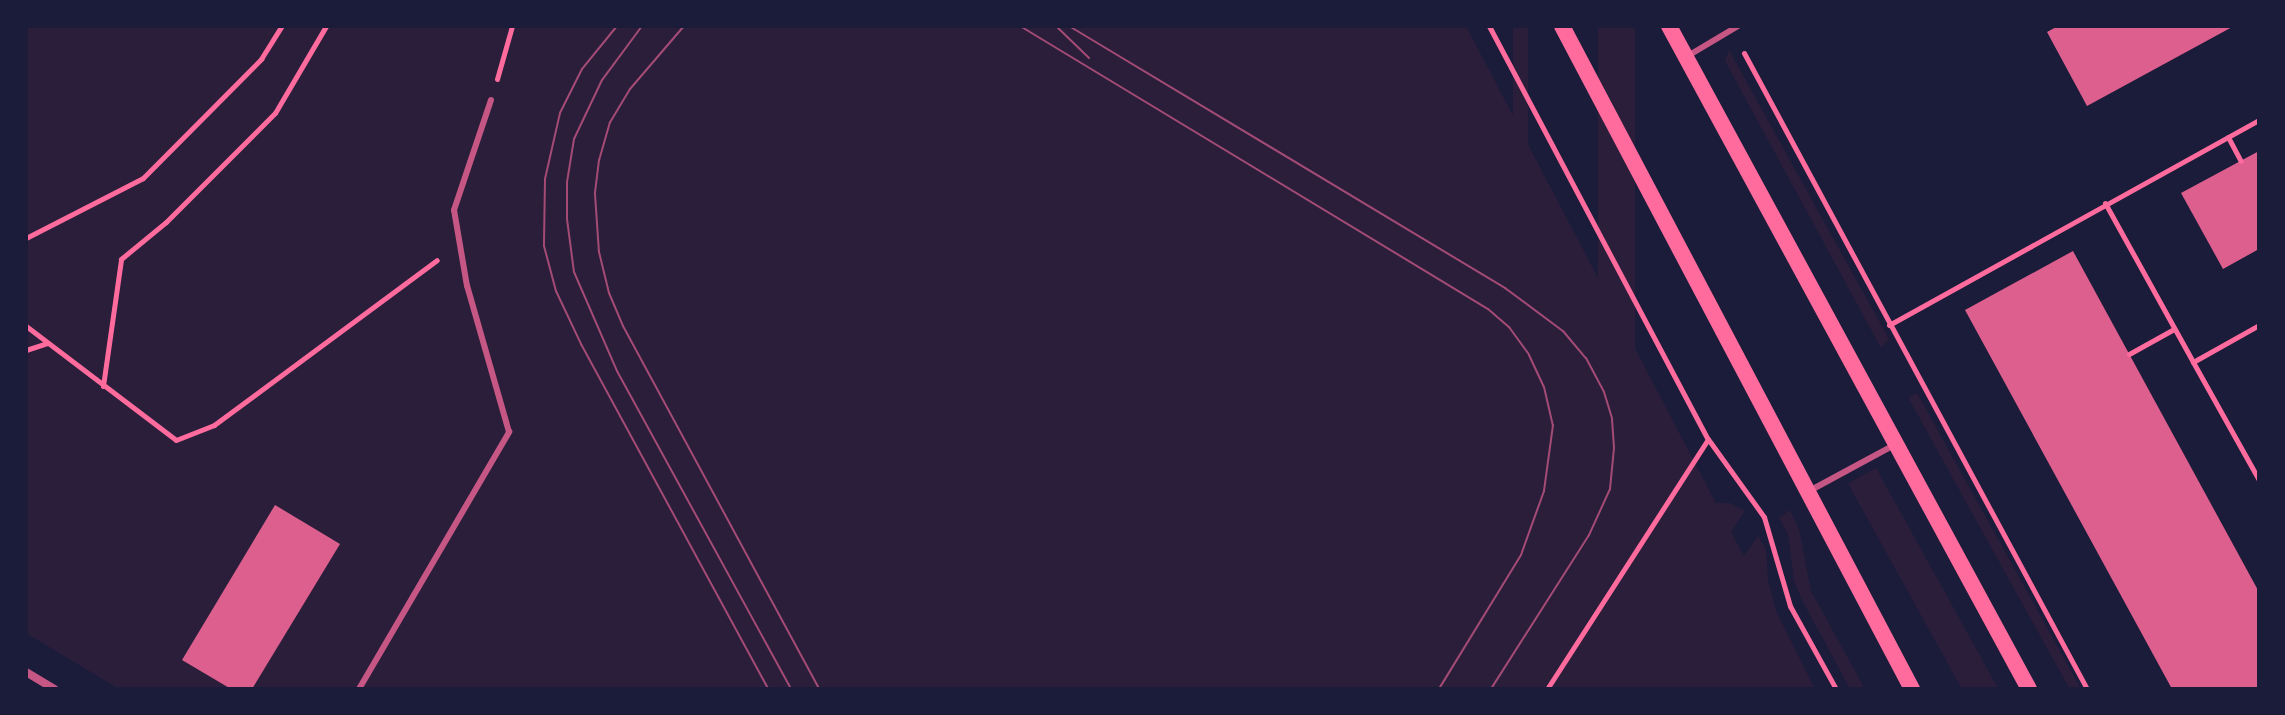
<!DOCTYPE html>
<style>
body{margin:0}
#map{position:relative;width:2285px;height:715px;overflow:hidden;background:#1b1b3a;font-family:Barlow,sans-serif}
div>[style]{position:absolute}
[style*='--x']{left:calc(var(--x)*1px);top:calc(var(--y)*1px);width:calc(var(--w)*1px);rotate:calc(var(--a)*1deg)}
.green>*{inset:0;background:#2a1e3b;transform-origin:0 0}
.building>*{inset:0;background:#dd5f8e}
.path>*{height:5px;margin:-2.5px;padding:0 2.5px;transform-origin:2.5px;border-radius:2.5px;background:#ff6b9d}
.service>*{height:6px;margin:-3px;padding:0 3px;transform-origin:3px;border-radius:3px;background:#c65784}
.minor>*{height:8px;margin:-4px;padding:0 4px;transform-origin:4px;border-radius:4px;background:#c65784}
.secondary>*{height:16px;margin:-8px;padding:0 8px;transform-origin:8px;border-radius:8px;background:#ff6b9d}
.tram>*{height:2px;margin:-1px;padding:0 1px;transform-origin:1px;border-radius:1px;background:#a44b75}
span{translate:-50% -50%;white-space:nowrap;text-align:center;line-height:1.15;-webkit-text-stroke:8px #1b1b3a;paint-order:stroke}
.frame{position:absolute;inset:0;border:28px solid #1b1b3a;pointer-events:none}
</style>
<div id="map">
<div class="green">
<i style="clip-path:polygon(26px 26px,1466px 26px,1716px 503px,1730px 503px,1745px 511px,1731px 532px,1744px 556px,1758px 536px,1766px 549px,1768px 580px,1776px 611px,1815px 689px,119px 689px,26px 633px)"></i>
<i style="left:1513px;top:26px;width:15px;height:521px"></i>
<i style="left:1598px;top:26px;width:37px;height:481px"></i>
<i style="clip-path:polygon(1729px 50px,1889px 339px,1881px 348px,1725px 61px)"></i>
<i style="left:1917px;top:393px;width:337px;height:10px;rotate:61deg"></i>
<i style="left:1876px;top:468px;width:251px;height:32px;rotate:61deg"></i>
<i style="clip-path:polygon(1790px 510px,1799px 529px,1811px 591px,1865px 689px,1850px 689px,1802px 600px,1794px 581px,1788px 534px,1779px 518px)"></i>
</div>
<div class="building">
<i style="clip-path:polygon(2058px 26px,2234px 26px,2087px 106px,2047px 32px)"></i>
<i style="clip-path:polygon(2259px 151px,2259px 249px,2223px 269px,2181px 193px)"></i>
<i style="clip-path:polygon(2073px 251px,2259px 592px,2259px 689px,2172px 689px,1965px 310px)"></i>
<i style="clip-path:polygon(275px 505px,340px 544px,252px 689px,231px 689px,182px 660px)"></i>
</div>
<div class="path">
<i style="--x:1489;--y:26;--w:467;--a:62.1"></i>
<i style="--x:1708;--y:439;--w:96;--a:54.3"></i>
<i style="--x:1764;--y:517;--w:93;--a:73.7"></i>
<i style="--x:1790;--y:606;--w:95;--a:61"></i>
<i style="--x:1744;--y:53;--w:723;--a:61.66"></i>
<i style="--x:497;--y:79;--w:55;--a:-74.2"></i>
<i style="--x:2228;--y:137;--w:27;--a:62"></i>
<i style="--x:2105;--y:203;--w:182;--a:61"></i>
<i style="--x:2193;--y:362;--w:76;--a:-29.3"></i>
<i style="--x:26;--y:238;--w:131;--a:-27.1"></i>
<i style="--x:143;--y:178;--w:168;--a:-45.2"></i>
<i style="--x:261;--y:59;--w:39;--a:-58"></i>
<i style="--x:1889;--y:325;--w:423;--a:-29"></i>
<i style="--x:26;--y:326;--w:188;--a:37.2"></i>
<i style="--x:176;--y:440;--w:41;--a:-21.5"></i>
<i style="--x:214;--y:425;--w:277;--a:-36.5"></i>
<i style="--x:26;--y:350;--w:22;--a:-18"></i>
<i style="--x:2129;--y:354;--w:51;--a:-29.1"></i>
<i style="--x:2193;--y:362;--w:135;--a:60.8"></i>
<i style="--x:103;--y:386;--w:128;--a:-81.9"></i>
<i style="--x:121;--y:259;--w:58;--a:-39.4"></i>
<i style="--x:166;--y:222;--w:154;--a:-45"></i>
<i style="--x:275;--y:113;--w:101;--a:-59.6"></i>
<i style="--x:1547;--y:689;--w:297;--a:-57.2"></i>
</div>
<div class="service">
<i style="--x:1686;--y:57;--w:61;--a:-30.8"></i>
<i style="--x:1811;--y:490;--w:97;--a:-28.4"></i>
<i style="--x:359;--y:689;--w:298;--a:-59.7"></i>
<i style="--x:509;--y:432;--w:152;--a:-106"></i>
<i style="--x:467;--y:286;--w:77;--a:-99.7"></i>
<i style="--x:454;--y:210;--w:116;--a:-71.4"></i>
</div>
<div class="minor">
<i style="--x:26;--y:672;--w:33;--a:31"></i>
</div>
<div class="secondary">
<i style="--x:1562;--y:26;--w:750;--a:62.17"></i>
<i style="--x:1669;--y:26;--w:754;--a:61.5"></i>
</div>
<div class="tram">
<i style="--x:617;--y:26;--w:55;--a:129.1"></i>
<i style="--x:582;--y:69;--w:49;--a:116.6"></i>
<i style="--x:560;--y:113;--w:68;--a:102.8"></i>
<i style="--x:545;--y:179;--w:67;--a:90.9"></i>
<i style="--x:544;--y:246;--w:47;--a:75.1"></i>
<i style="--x:556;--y:291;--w:59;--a:64.7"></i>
<i style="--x:581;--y:344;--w:392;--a:61.5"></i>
<i style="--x:642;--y:26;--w:67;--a:126.5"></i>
<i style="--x:602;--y:80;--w:65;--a:115.4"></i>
<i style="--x:574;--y:139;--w:44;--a:99.2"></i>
<i style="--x:567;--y:182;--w:37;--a:90"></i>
<i style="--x:567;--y:219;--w:53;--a:82.5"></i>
<i style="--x:574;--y:272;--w:108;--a:66.5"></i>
<i style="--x:617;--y:371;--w:362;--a:61.3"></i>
<i style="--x:684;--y:26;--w:83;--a:130.6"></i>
<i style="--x:630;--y:89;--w:39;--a:121"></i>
<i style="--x:610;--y:122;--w:40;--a:106"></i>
<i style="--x:599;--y:160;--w:34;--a:97"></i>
<i style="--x:595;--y:194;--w:58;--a:86.1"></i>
<i style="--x:599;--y:252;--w:42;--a:76.3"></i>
<i style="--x:609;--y:293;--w:36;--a:67"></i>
<i style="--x:623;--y:326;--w:413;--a:61.6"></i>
<i style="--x:1020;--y:26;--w:547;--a:31.16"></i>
<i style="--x:1488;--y:309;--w:28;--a:41"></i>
<i style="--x:1509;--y:327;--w:34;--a:54"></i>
<i style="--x:1529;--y:355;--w:35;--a:65"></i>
<i style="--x:1544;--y:387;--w:39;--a:77"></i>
<i style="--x:1553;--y:425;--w:67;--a:97.8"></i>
<i style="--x:1544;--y:491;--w:68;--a:109.8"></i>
<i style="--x:1521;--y:555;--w:157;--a:121.5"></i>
<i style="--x:1056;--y:26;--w:46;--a:44.1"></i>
<i style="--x:1069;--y:26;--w:509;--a:31"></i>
<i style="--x:1505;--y:288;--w:72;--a:36.6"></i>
<i style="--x:1563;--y:331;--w:35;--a:50"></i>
<i style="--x:1586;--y:358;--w:38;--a:62"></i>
<i style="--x:1604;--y:392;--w:28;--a:73"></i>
<i style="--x:1612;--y:419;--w:29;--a:86"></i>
<i style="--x:1614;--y:448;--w:41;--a:95.6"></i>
<i style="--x:1610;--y:489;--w:51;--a:114.5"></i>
<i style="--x:1589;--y:535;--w:183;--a:122.5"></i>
</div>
<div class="frame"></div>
</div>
